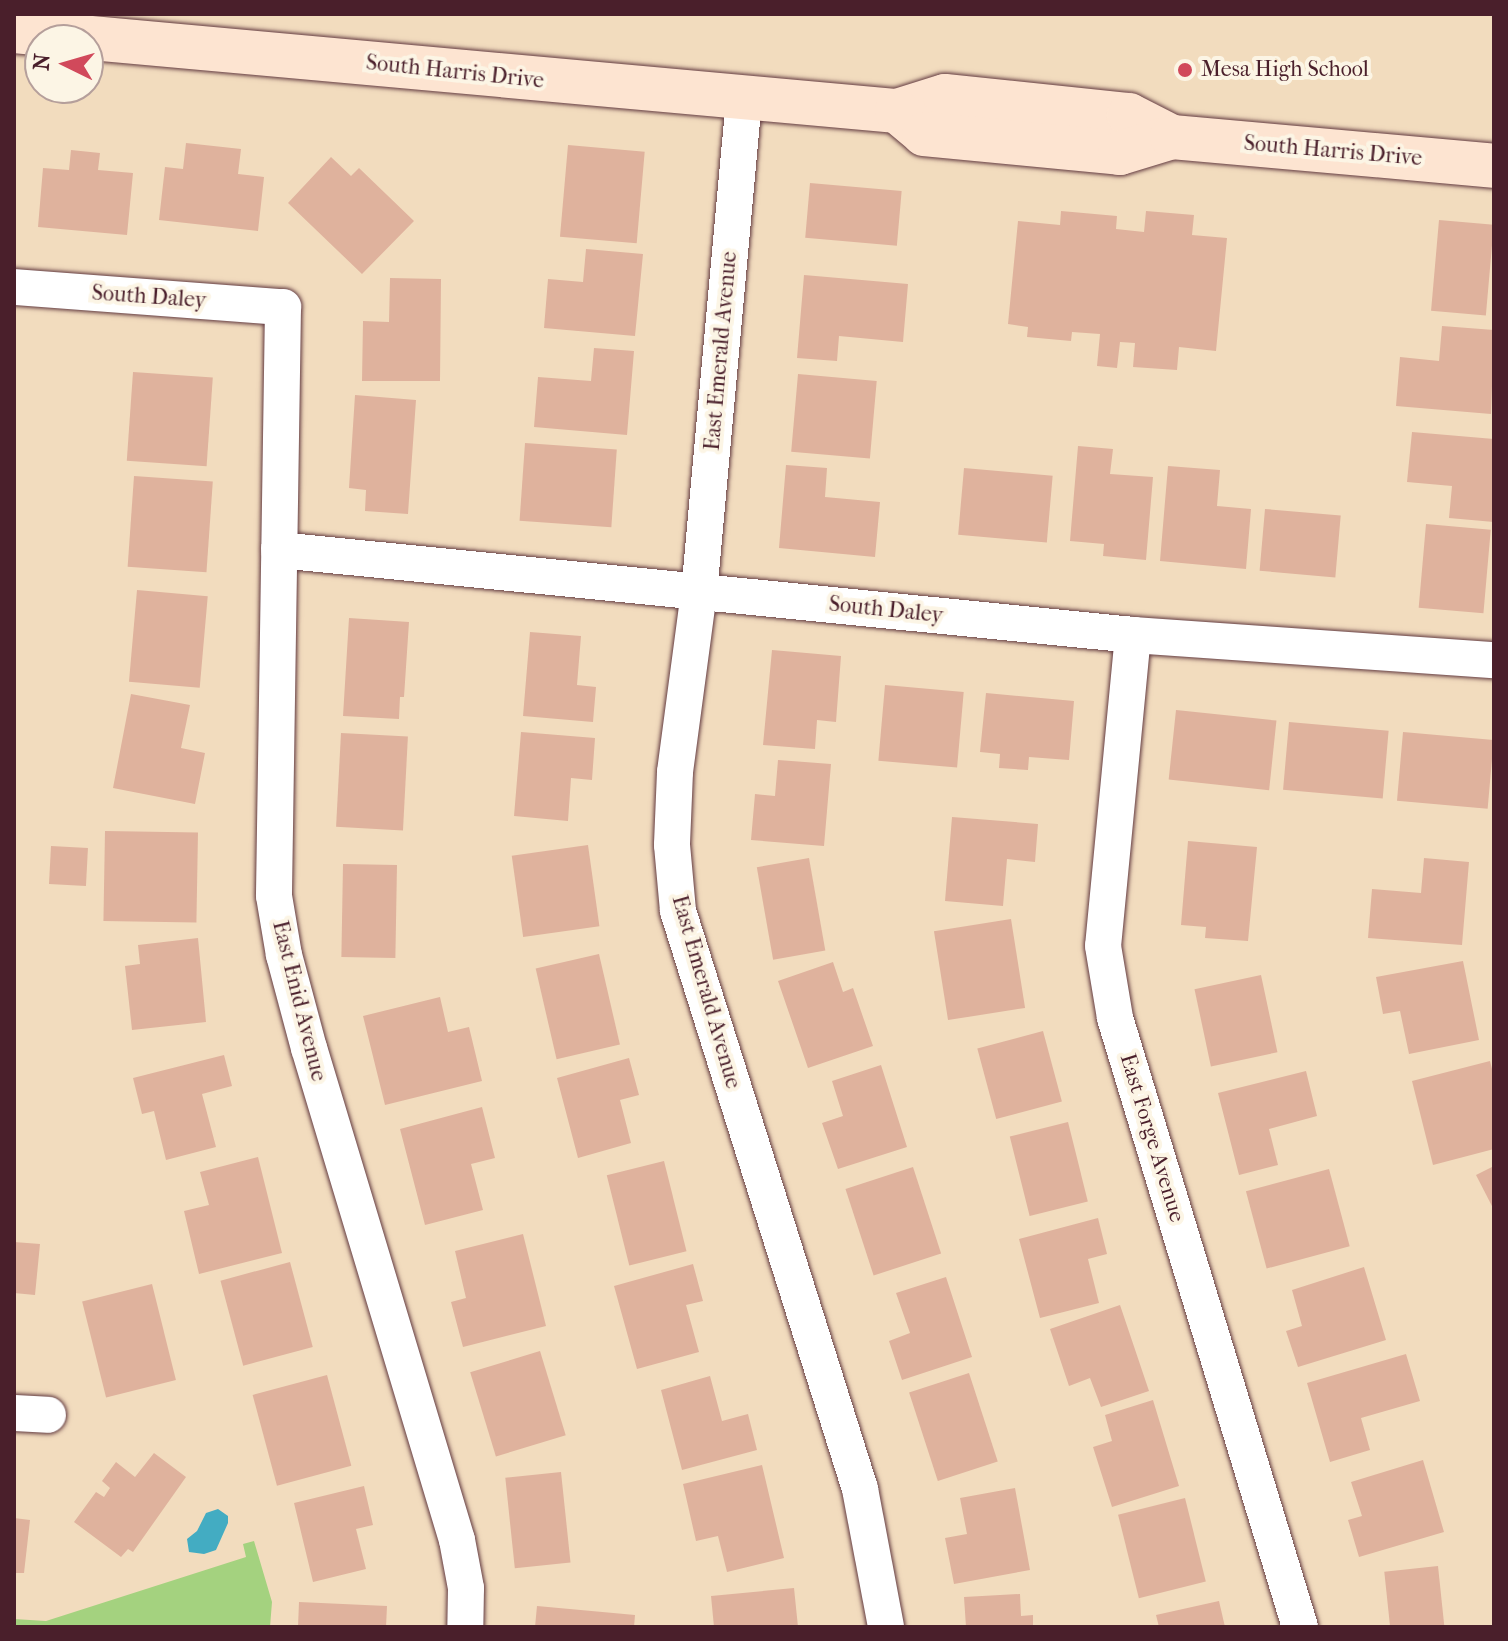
<!DOCTYPE html>
<style>
body{margin:0}
#map{position:relative;width:1508px;height:1641px;overflow:hidden;background:#f2dcbe;font-family:"IM FELL French Canon",serif}
div>[style]{position:absolute}
[style*='--x']{left:calc(var(--x)*1px);top:calc(var(--y)*1px);width:calc(var(--w)*1px);rotate:calc(var(--a)*1deg)}
.green>*{inset:0;background:#a4d27f}
.water>*{inset:0;background:#43acc2}
.building>*{inset:0;background:#dfb29d;transform-origin:0 0}
.roads{filter:drop-shadow(0 0 2px #633b41) drop-shadow(0 0 2px #633b41)}
.street>*{height:36px;margin:-18px;padding:0 18px;transform-origin:18px;border-radius:18px;background:#fff}
.secondary>*{height:44px;margin:-22px;padding:0 22px;transform-origin:22px;border-radius:22px;background:#fde4d1}
.dots>*{width:22px;height:22px;translate:-50% -50%;box-sizing:border-box;border:4px solid #fcf5e5;border-radius:50%}
span{translate:-50% -50%;white-space:nowrap;text-align:center;line-height:1.15;-webkit-text-stroke:8px #fcf5e5;paint-order:stroke}
.poi-label{font-size:22px;color:#4a1f2b}
.left{translate:0 -50%;text-align:left}
.street-label{font-size:22px;color:#4a1f2b}
.frame{position:absolute;inset:0;border:16px solid #4a1f2b;pointer-events:none}
.north{position:absolute;left:24px;top:24px;width:80px;height:80px;box-sizing:border-box;background:#fcf5e5;border:2px solid #b59f9b;border-radius:50%;rotate:275deg;font-size:22px;font-weight:700;line-height:32px;text-align:center;color:#4a1f2b}
.north::after{content:'';display:block;margin:auto;width:28px;height:36px;background:#d1495b;clip-path:polygon(50% 0,100% 100%,50% 72%,0 100%)}
</style>
<div id="map">
<div class="green">
<i style="clip-path:polygon(254px 1541px,272px 1602px,270px 1627px,14px 1627px,14px 1619px,46px 1621px,246px 1557px,243px 1544px)"></i>
</div>
<div class="water">
<i style="clip-path:polygon(218px 1509px,228px 1516px,228px 1523px,216px 1550px,204px 1554px,189px 1552px,187px 1539px,197px 1531px,206px 1513px)"></i>
</div>
<div class="building">
<i style="clip-path:polygon(186px 143px,241px 149px,238px 174px,264px 177px,258px 231px,159px 220px,165px 167px,183px 169px)"></i>
<i style="left:568px;top:145px;width:77px;height:92px;rotate:5deg"></i>
<i style="clip-path:polygon(71px 150px,100px 153px,98px 170px,133px 173px,127px 235px,38px 227px,43px 168px,69px 170px)"></i>
<i style="clip-path:polygon(331px 157px,351px 176px,359px 168px,414px 221px,362px 274px,288px 203px)"></i>
<i style="left:810px;top:183px;width:92px;height:55px;rotate:5deg"></i>
<i style="clip-path:polygon(1061px 211px,1117px 216px,1116px 229px,1144px 232px,1146px 211px,1194px 215px,1192px 235px,1227px 238px,1216px 351px,1179px 347px,1177px 370px,1133px 367px,1135px 343px,1120px 342px,1117px 368px,1097px 366px,1100px 334px,1072px 332px,1071px 341px,1027px 337px,1028px 327px,1008px 324px,1018px 221px,1060px 225px)"></i>
<i style="left:1439px;top:220px;width:55px;height:91px;rotate:5deg"></i>
<i style="clip-path:polygon(586px 249px,643px 254px,635px 336px,544px 328px,548px 279px,583px 282px)"></i>
<i style="clip-path:polygon(804px 275px,908px 284px,903px 342px,839px 336px,837px 361px,797px 358px)"></i>
<i style="clip-path:polygon(390px 278px,441px 279px,440px 381px,362px 381px,363px 321px,389px 322px)"></i>
<i style="clip-path:polygon(1442px 326px,1494px 330px,1491px 414px,1396px 406px,1400px 357px,1439px 361px)"></i>
<i style="clip-path:polygon(594px 348px,634px 351px,627px 435px,534px 427px,538px 377px,591px 381px)"></i>
<i style="left:133px;top:372px;width:80px;height:89px;rotate:4deg"></i>
<i style="left:798px;top:374px;width:79px;height:78px;rotate:5deg"></i>
<i style="clip-path:polygon(355px 395px,416px 400px,408px 514px,365px 511px,366px 490px,349px 488px)"></i>
<i style="clip-path:polygon(1412px 432px,1494px 439px,1494px 522px,1449px 518px,1452px 486px,1407px 482px)"></i>
<i style="left:525px;top:443px;width:92px;height:78px;rotate:4deg"></i>
<i style="clip-path:polygon(1078px 446px,1113px 449px,1110px 474px,1153px 477px,1146px 560px,1103px 556px,1104px 544px,1070px 541px)"></i>
<i style="clip-path:polygon(786px 465px,827px 468px,825px 497px,880px 502px,875px 557px,779px 548px)"></i>
<i style="clip-path:polygon(1168px 466px,1220px 470px,1217px 506px,1251px 509px,1246px 569px,1160px 561px)"></i>
<i style="left:964px;top:468px;width:89px;height:67px;rotate:5deg"></i>
<i style="left:134px;top:476px;width:79px;height:91px;rotate:4deg"></i>
<i style="left:1265px;top:509px;width:76px;height:62px;rotate:5deg"></i>
<i style="left:1426px;top:524px;width:65px;height:84px;rotate:5deg"></i>
<i style="left:137px;top:590px;width:71px;height:92px;rotate:5deg"></i>
<i style="clip-path:polygon(349px 618px,409px 622px,404px 697px,400px 697px,399px 719px,343px 716px)"></i>
<i style="clip-path:polygon(530px 632px,581px 636px,577px 685px,596px 687px,593px 722px,523px 716px)"></i>
<i style="clip-path:polygon(772px 650px,841px 656px,836px 722px,817px 720px,815px 749px,763px 745px)"></i>
<i style="left:885px;top:685px;width:79px;height:76px;rotate:5deg"></i>
<i style="clip-path:polygon(986px 693px,1074px 701px,1069px 760px,1029px 757px,1028px 770px,999px 768px,1000px 754px,980px 752px)"></i>
<i style="clip-path:polygon(131px 694px,190px 705px,181px 748px,205px 753px,195px 804px,113px 788px)"></i>
<i style="left:1176px;top:710px;width:101px;height:70px;rotate:6deg"></i>
<i style="left:1289px;top:722px;width:100px;height:68px;rotate:5deg"></i>
<i style="clip-path:polygon(521px 732px,595px 738px,592px 780px,571px 778px,568px 821px,514px 816px)"></i>
<i style="left:1403px;top:732px;width:91px;height:69px;rotate:5deg"></i>
<i style="left:341px;top:733px;width:67px;height:94px;rotate:3deg"></i>
<i style="clip-path:polygon(778px 760px,831px 764px,824px 846px,751px 840px,755px 794px,775px 796px)"></i>
<i style="clip-path:polygon(952px 817px,1038px 824px,1035px 862px,1007px 859px,1003px 906px,945px 901px)"></i>
<i style="left:105px;top:831px;width:93px;height:90px;rotate:1deg"></i>
<i style="clip-path:polygon(1188px 841px,1257px 847px,1248px 941px,1205px 938px,1206px 927px,1181px 925px)"></i>
<i style="left:588px;top:845px;width:82px;height:77px;rotate:82deg"></i>
<i style="left:51px;top:846px;width:37px;height:38px;rotate:3deg"></i>
<i style="left:809px;top:858px;width:94px;height:53px;rotate:80deg"></i>
<i style="clip-path:polygon(1424px 858px,1469px 862px,1462px 945px,1368px 938px,1372px 889px,1421px 893px)"></i>
<i style="left:343px;top:864px;width:54px;height:93px;rotate:1deg"></i>
<i style="left:1011px;top:919px;width:90px;height:78px;rotate:81deg"></i>
<i style="clip-path:polygon(198px 938px,206px 1022px,132px 1030px,125px 966px,140px 964px,138px 945px)"></i>
<i style="left:599px;top:954px;width:93px;height:65px;rotate:77deg"></i>
<i style="clip-path:polygon(1463px 961px,1479px 1040px,1409px 1054px,1400px 1011px,1383px 1014px,1376px 977px)"></i>
<i style="clip-path:polygon(833px 962px,843px 992px,853px 988px,873px 1046px,808px 1068px,778px 981px)"></i>
<i style="left:1261px;top:975px;width:79px;height:68px;rotate:78deg"></i>
<i style="clip-path:polygon(440px 997px,448px 1032px,469px 1027px,482px 1081px,385px 1105px,363px 1016px)"></i>
<i style="left:1043px;top:1031px;width:73px;height:68px;rotate:75deg"></i>
<i style="clip-path:polygon(224px 1055px,232px 1086px,202px 1094px,216px 1147px,166px 1160px,154px 1111px,142px 1114px,133px 1078px)"></i>
<i style="clip-path:polygon(629px 1058px,639px 1095px,620px 1100px,631px 1143px,578px 1158px,557px 1078px)"></i>
<i style="clip-path:polygon(1490px 1061px,1494px 1077px,1494px 1149px,1433px 1165px,1412px 1081px)"></i>
<i style="clip-path:polygon(881px 1065px,907px 1147px,838px 1169px,822px 1123px,843px 1116px,832px 1081px)"></i>
<i style="clip-path:polygon(1306px 1071px,1317px 1116px,1269px 1129px,1278px 1165px,1239px 1175px,1218px 1093px)"></i>
<i style="clip-path:polygon(482px 1107px,495px 1158px,471px 1164px,483px 1210px,425px 1225px,400px 1129px)"></i>
<i style="left:1068px;top:1122px;width:82px;height:60px;rotate:76deg"></i>
<i style="clip-path:polygon(258px 1157px,282px 1253px,199px 1274px,184px 1211px,209px 1205px,200px 1172px)"></i>
<i style="left:664px;top:1161px;width:93px;height:59px;rotate:76deg"></i>
<i style="clip-path:polygon(1494px 1166px,1494px 1210px,1476px 1175px)"></i>
<i style="left:913px;top:1167px;width:91px;height:71px;rotate:72deg"></i>
<i style="left:1329px;top:1169px;width:80px;height:86px;rotate:75deg"></i>
<i style="clip-path:polygon(1098px 1218px,1107px 1254px,1088px 1259px,1099px 1303px,1040px 1318px,1019px 1239px)"></i>
<i style="clip-path:polygon(523px 1234px,546px 1326px,463px 1347px,451px 1302px,466px 1298px,455px 1251px)"></i>
<i style="clip-path:polygon(14px 1242px,40px 1244px,35px 1295px,14px 1293px)"></i>
<i style="left:290px;top:1262px;width:88px;height:72px;rotate:75deg"></i>
<i style="clip-path:polygon(693px 1264px,703px 1301px,686px 1305px,699px 1352px,637px 1369px,614px 1286px)"></i>
<i style="clip-path:polygon(1364px 1267px,1386px 1340px,1298px 1367px,1286px 1331px,1302px 1326px,1292px 1290px)"></i>
<i style="clip-path:polygon(946px 1277px,972px 1357px,902px 1380px,889px 1341px,910px 1333px,896px 1293px)"></i>
<i style="left:152px;top:1284px;width:99px;height:72px;rotate:76deg"></i>
<i style="clip-path:polygon(1120px 1305px,1149px 1391px,1101px 1407px,1090px 1378px,1069px 1386px,1050px 1329px)"></i>
<i style="left:540px;top:1351px;width:88px;height:73px;rotate:73deg"></i>
<i style="clip-path:polygon(1406px 1354px,1420px 1401px,1361px 1418px,1370px 1450px,1330px 1462px,1307px 1383px)"></i>
<i style="left:969px;top:1373px;width:93px;height:63px;rotate:72deg"></i>
<i style="left:327px;top:1375px;width:94px;height:77px;rotate:75deg"></i>
<i style="clip-path:polygon(710px 1376px,722px 1421px,748px 1414px,757px 1450px,682px 1470px,661px 1390px)"></i>
<i style="clip-path:polygon(1153px 1400px,1179px 1486px,1112px 1507px,1093px 1447px,1112px 1441px,1105px 1415px)"></i>
<i style="clip-path:polygon(154px 1453px,186px 1477px,133px 1552px,128px 1549px,121px 1557px,74px 1522px,96px 1492px,104px 1497px,110px 1488px,102px 1481px,116px 1462px,135px 1477px)"></i>
<i style="clip-path:polygon(1423px 1460px,1444px 1532px,1359px 1557px,1348px 1520px,1362px 1516px,1351px 1482px)"></i>
<i style="clip-path:polygon(762px 1465px,784px 1558px,727px 1572px,718px 1536px,696px 1541px,683px 1484px)"></i>
<i style="left:561px;top:1472px;width:91px;height:56px;rotate:84deg"></i>
<i style="clip-path:polygon(364px 1486px,373px 1525px,356px 1529px,366px 1569px,313px 1582px,294px 1503px)"></i>
<i style="clip-path:polygon(1015px 1488px,1030px 1570px,954px 1584px,945px 1538px,967px 1534px,960px 1498px)"></i>
<i style="left:1185px;top:1498px;width:86px;height:69px;rotate:76deg"></i>
<i style="clip-path:polygon(14px 1518px,30px 1520px,24px 1573px,14px 1573px)"></i>
<i style="left:1438px;top:1566px;width:61px;height:54px;rotate:84deg"></i>
<i style="clip-path:polygon(794px 1588px,798px 1627px,714px 1627px,711px 1596px)"></i>
<i style="clip-path:polygon(1020px 1594px,1021px 1616px,1033px 1615px,1033px 1627px,966px 1627px,964px 1597px)"></i>
<i style="clip-path:polygon(1219px 1601px,1225px 1627px,1159px 1627px,1156px 1615px)"></i>
<i style="clip-path:polygon(299px 1602px,387px 1606px,386px 1627px,298px 1627px)"></i>
<i style="clip-path:polygon(537px 1606px,635px 1615px,634px 1627px,535px 1627px)"></i>
</div>
<div class="roads">
<div class="street">
<i style="--x:744;--y:99;--w:495;--a:95.2"></i>
<i style="--x:699;--y:592;--w:182;--a:97.6"></i>
<i style="--x:675;--y:772;--w:73;--a:92.4"></i>
<i style="--x:672;--y:845;--w:66;--a:84.8"></i>
<i style="--x:678;--y:911;--w:606;--a:72.52"></i>
<i style="--x:860;--y:1489;--w:140;--a:79.3"></i>
<i style="--x:14;--y:287;--w:270;--a:4.3"></i>
<i style="--x:283;--y:307;--w:589;--a:90.88"></i>
<i style="--x:274;--y:896;--w:60;--a:80.4"></i>
<i style="--x:284;--y:955;--w:96;--a:75"></i>
<i style="--x:309;--y:1048;--w:514;--a:73.26"></i>
<i style="--x:457;--y:1540;--w:49;--a:79.4"></i>
<i style="--x:466;--y:1588;--w:39;--a:91"></i>
<i style="--x:279;--y:550;--w:858;--a:5.68"></i>
<i style="--x:1133;--y:635;--w:362;--a:4"></i>
<i style="--x:1133;--y:635;--w:312;--a:95.5"></i>
<i style="--x:1103;--y:946;--w:73;--a:80.5"></i>
<i style="--x:1115;--y:1018;--w:636;--a:73.1"></i>
<i style="--x:14;--y:1413;--w:34;--a:3"></i>
</div>
<div class="secondary">
<i style="--x:14;--y:31;--w:887;--a:5.18"></i>
<i style="--x:897;--y:111;--w:50;--a:-17.4"></i>
<i style="--x:945;--y:96;--w:185;--a:5.9"></i>
<i style="--x:1129;--y:115;--w:48;--a:27.1"></i>
<i style="--x:897;--y:111;--w:35;--a:40"></i>
<i style="--x:924;--y:134;--w:197;--a:5.5"></i>
<i style="--x:1120;--y:153;--w:54;--a:-17.1"></i>
<i style="--x:1172;--y:137;--w:323;--a:5.1"></i>
</div>
</div>
<div class="dots">
<i style="left:1185px;top:70px;background:#d1495b"></i>
</div>
<div class="poi-label">
<span class="left" style="left:1201px;top:70px">Mesa High School</span>
</div>
<div class="street-label">
<span style="left:455px;top:72px;rotate:6deg">South Harris Drive</span>
<span style="left:1333px;top:151px;rotate:5deg">South Harris Drive</span>
<span style="left:149px;top:297px;rotate:4deg">South Daley</span>
<span style="left:721px;top:351px;rotate:-85deg">East Emerald Avenue</span>
<span style="left:886px;top:610px;rotate:6deg">South Daley</span>
<span style="left:706px;top:992px;rotate:74deg">East Emerald Avenue</span>
<span style="left:299px;top:1001px;rotate:76deg">East Enid Avenue</span>
<span style="left:1152px;top:1138px;rotate:73deg">East Forge Avenue</span>
</div>
<div class="frame"></div>
<div class="north">N</div>
</div>
